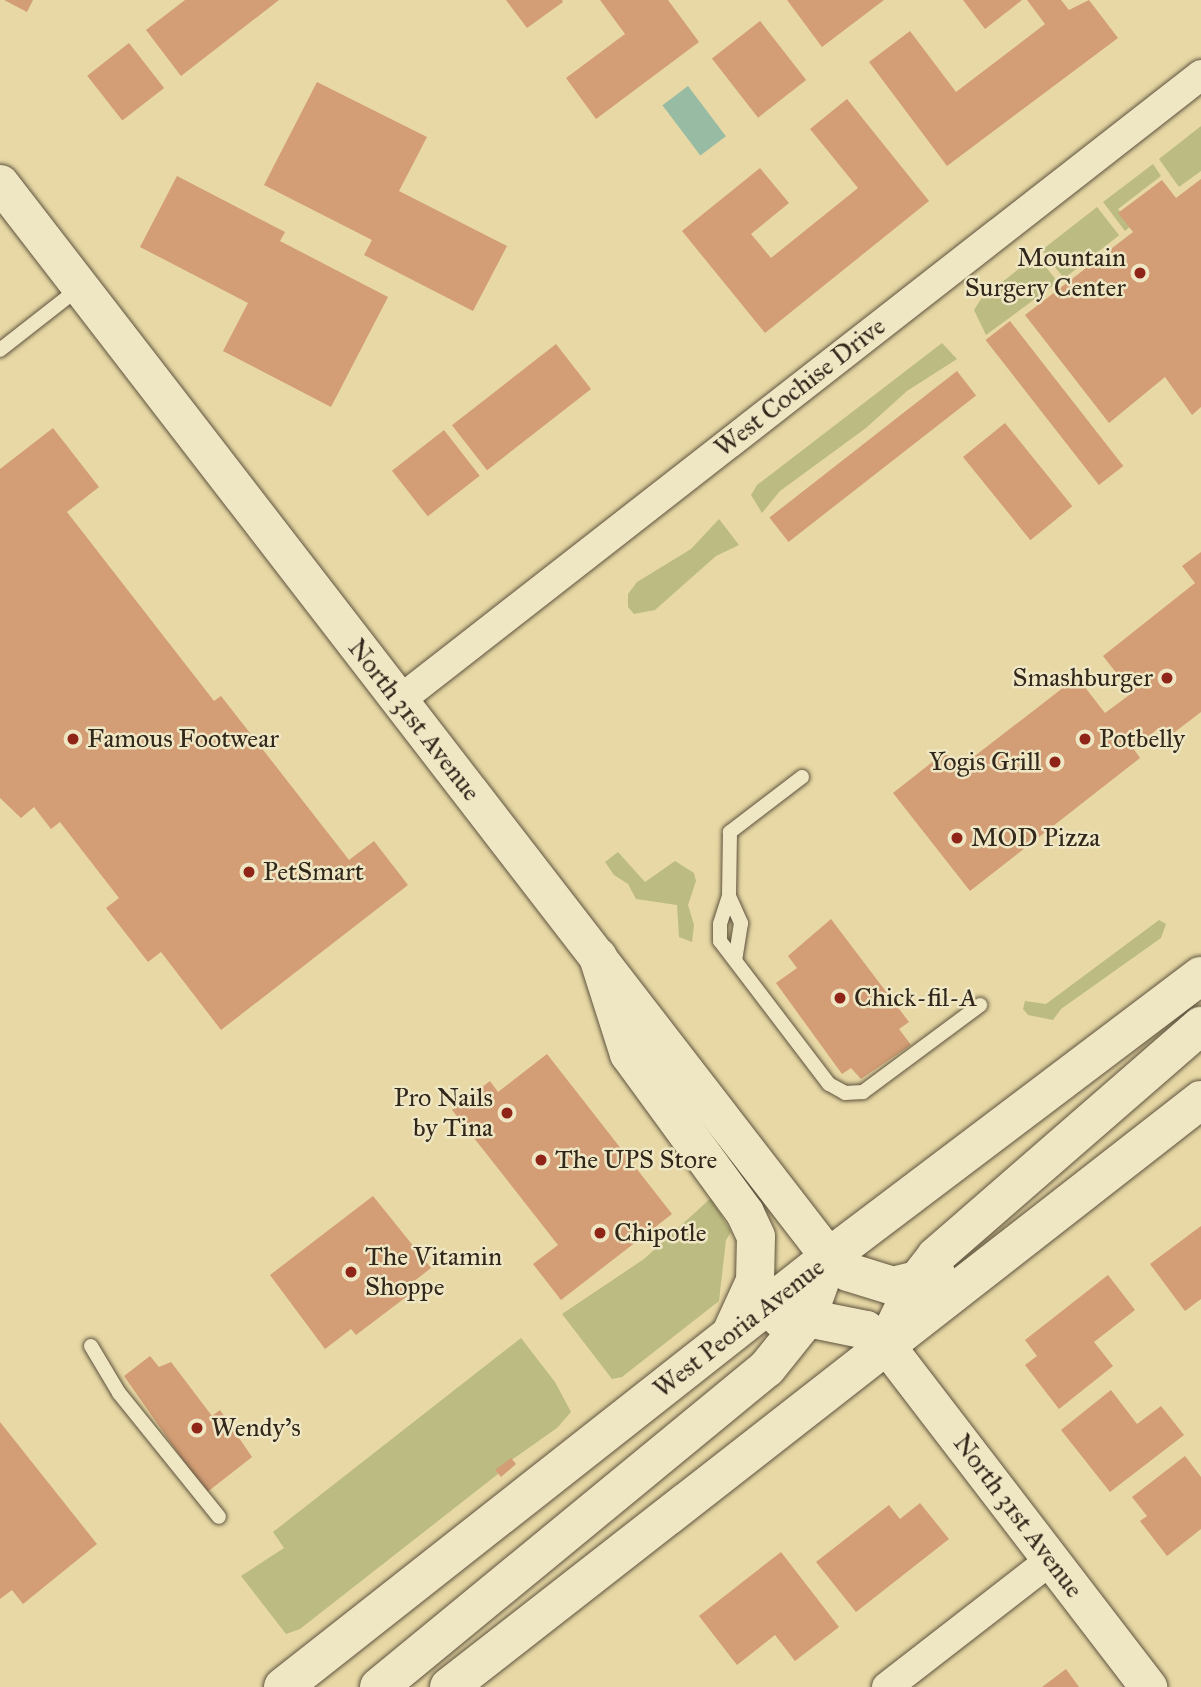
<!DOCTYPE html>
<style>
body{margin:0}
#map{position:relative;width:1201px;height:1687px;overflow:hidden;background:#e7d8a5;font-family:"IM FELL Great Primer",serif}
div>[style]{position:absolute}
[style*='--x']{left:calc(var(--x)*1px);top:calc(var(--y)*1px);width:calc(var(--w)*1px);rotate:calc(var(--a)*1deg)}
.green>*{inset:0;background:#bcbc82;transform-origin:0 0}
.water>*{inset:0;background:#97bba3;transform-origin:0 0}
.building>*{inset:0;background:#d39d75;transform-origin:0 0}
.roads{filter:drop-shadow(0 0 2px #5e533e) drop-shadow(0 0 2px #5e533e)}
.service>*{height:14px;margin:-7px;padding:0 7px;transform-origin:7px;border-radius:7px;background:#efe6c4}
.minor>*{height:30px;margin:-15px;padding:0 15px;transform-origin:15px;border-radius:15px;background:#efe6c4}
.tertiary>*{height:37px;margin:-18.5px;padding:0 18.5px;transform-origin:18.5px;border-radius:18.5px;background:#efe6c4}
.secondary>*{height:38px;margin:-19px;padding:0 19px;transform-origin:19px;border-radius:19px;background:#efe6c4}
.dots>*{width:19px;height:19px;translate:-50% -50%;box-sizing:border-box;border:4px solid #efe6c4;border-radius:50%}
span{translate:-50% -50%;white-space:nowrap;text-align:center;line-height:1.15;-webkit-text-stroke:5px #efe6c4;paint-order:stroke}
.poi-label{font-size:26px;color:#31271b}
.right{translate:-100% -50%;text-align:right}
.left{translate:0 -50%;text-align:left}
.street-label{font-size:26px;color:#31271b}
</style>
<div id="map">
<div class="green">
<i style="clip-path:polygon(1201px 126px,1201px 171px,1179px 187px,1159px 159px)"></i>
<i style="clip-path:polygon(1153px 164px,1161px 176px,1118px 209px,1131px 226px,1125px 231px,1103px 202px)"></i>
<i style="left:1097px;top:207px;width:36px;height:70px;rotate:52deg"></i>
<i style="clip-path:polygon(1036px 255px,1058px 282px,986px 335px,974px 310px,981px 299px)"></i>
<i style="clip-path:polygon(942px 343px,957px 359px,907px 391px,866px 428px,780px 491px,762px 513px,751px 495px,757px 485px)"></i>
<i style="clip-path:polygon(719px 519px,739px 545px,716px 556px,655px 610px,634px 614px,628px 607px,628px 594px,637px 582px,691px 549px)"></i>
<i style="clip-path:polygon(618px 852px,645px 882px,675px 861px,694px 873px,696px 881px,688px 905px,694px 925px,692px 942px,679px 937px,677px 905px,636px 899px,628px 884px,614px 875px,605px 862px)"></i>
<i style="clip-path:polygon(1159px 920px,1166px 924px,1161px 938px,1061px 1009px,1053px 1020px,1028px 1015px,1023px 1009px,1025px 1001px,1046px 1004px)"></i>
<i style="clip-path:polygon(711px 1198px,731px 1232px,726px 1240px,719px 1301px,622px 1377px,612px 1379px,562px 1314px,644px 1259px)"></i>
<i style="clip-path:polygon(521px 1338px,555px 1382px,571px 1412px,557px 1428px,496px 1471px,498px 1474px,300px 1629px,286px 1634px,241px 1576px,284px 1548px,273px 1532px)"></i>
</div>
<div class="water">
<i style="left:688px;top:86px;width:63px;height:32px;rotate:53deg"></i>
</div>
<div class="building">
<i style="clip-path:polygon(4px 0,33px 0,27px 12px)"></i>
<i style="clip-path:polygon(185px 0,279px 0,181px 76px,146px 30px)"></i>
<i style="clip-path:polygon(506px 0,562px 0,563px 2px,527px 28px)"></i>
<i style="clip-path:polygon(600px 0,668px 0,699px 42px,596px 119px,566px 78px,625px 34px)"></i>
<i style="clip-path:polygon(787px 0,884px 0,822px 47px)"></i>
<i style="clip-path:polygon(963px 0,1022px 0,985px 29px)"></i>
<i style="clip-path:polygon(1027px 0,1061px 0,1069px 10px,1089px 0,1118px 38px,947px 166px,869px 62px,910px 31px,956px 92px,1045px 24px)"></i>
<i style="left:760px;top:21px;width:75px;height:61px;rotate:52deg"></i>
<i style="left:129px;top:43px;width:57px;height:53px;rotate:52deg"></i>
<i style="clip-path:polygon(317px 82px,427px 137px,399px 191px,507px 246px,473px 311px,364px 255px,372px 240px,264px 185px)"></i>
<i style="clip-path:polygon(847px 99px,929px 201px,765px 333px,682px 231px,760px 168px,789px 203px,751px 234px,771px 258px,858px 188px,810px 129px)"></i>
<i style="clip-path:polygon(177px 176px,285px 232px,280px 241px,388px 297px,331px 407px,223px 351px,248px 303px,140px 247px)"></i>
<i style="clip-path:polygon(1201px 179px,1201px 407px,1192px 415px,1165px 377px,1109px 423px,1025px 315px,1133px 232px,1118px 213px,1162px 180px,1176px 198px)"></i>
<i style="left:1010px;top:321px;width:184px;height:31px;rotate:52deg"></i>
<i style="left:556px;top:344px;width:57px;height:132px;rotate:52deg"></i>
<i style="left:957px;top:371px;width:31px;height:238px;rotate:52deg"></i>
<i style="left:1005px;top:423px;width:107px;height:54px;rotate:51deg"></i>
<i style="clip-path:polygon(53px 428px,99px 487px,67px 512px,214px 701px,221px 696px,349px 860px,374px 841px,408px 885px,221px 1030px,161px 952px,148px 962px,106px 908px,119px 898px,60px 822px,51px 829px,34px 807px,21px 818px,0 798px,0 469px)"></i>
<i style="left:444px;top:430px;width:58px;height:66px;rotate:52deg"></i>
<i style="clip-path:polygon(1201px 552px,1201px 712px,1167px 738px,1159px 728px,1133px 748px,1140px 758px,970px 891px,893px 793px,945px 752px,958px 769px,1077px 677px,1105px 713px,1132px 693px,1103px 656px,1195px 583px,1182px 566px)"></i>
<i style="clip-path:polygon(831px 919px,909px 1022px,899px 1029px,911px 1045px,861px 1079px,851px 1068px,842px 1074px,776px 983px,797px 968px,788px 956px)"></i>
<i style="clip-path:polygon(547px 1054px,672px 1214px,561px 1300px,533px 1264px,558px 1245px,452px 1110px,490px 1081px,498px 1092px)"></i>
<i style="clip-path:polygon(373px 1196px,431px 1268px,413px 1282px,418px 1288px,356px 1335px,351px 1329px,325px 1349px,270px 1275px)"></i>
<i style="clip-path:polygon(1201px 1226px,1201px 1299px,1185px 1311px,1150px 1264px)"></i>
<i style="clip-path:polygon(1108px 1275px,1135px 1310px,1094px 1342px,1113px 1366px,1059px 1409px,1025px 1365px,1037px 1356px,1025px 1340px)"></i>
<i style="clip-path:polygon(150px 1356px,159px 1367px,171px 1362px,212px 1416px,220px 1410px,252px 1457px,206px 1493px,124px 1376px)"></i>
<i style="clip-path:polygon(1111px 1390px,1137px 1424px,1161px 1406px,1184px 1435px,1110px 1492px,1061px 1430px)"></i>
<i style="clip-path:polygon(0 1422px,97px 1544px,23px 1604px,12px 1590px,0 1599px)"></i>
<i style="clip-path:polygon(1185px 1456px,1201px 1477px,1201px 1529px,1167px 1556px,1140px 1521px,1147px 1516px,1132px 1497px)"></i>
<i style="clip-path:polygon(511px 1458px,516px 1464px,501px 1477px,495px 1470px)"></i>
<i style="clip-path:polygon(920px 1503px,949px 1539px,856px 1612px,816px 1562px,889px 1505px,900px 1519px)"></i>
<i style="clip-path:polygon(781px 1552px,839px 1627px,795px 1661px,775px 1635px,737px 1665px,699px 1616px)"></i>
<i style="clip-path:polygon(1066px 1669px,1079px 1687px,1042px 1687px)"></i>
</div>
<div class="roads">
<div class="service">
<i style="--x:0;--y:350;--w:100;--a:-38.1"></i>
<i style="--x:802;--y:777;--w:91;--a:142.6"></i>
<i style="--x:730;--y:832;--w:64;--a:90.9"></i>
<i style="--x:729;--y:896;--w:29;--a:108"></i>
<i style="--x:720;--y:924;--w:17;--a:90"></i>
<i style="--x:720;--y:941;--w:180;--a:52.7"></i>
<i style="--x:829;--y:1084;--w:18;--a:29"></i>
<i style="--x:845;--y:1093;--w:18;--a:-3"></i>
<i style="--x:863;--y:1092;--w:146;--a:-36.6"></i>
<i style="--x:729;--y:896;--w:30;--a:66"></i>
<i style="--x:741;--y:923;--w:36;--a:99"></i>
<i style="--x:91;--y:1346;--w:55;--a:59.2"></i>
<i style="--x:119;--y:1393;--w:159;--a:51.1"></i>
</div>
<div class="minor">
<i style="--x:400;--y:700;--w:1016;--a:-37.96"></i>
<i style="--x:887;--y:1687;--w:207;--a:-37.8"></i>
</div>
<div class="tertiary">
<i style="--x:0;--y:183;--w:1357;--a:52.34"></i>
<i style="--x:886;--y:1345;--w:431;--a:52.5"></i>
</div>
<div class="secondary">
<i style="--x:598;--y:957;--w:102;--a:72.3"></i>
<i style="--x:629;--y:1054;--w:197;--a:53.9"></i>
<i style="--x:745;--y:1213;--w:26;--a:65"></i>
<i style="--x:756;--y:1237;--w:44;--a:91.3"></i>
<i style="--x:755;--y:1281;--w:55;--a:114.7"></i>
<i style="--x:829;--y:1257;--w:24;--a:38"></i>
<i style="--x:848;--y:1272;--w:47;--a:17.3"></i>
<i style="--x:893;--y:1286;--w:45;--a:-14"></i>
<i style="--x:781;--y:1319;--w:26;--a:-2"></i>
<i style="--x:807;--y:1318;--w:60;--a:11.5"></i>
<i style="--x:866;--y:1330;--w:25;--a:37"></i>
<i style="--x:891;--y:1334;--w:58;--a:-64.3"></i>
<i style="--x:916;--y:1282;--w:33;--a:-52"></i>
<i style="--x:936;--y:1256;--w:351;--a:-41"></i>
<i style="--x:283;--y:1687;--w:695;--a:-38.22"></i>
<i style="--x:829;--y:1257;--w:466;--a:-37.1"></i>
<i style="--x:379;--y:1687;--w:502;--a:-39.43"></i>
<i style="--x:767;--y:1368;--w:64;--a:-51.3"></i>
<i style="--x:807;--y:1318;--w:65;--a:-70.2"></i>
<i style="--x:449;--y:1687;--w:954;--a:-37.98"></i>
</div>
</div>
<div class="dots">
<i style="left:1140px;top:273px;background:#8f2418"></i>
<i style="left:1167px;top:678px;background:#8f2418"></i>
<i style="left:73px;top:739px;background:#8f2418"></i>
<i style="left:1085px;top:739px;background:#8f2418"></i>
<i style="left:1055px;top:762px;background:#8f2418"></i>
<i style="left:957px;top:838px;background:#8f2418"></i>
<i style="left:249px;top:872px;background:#8f2418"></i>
<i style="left:840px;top:998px;background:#8f2418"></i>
<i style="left:507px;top:1113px;background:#8f2418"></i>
<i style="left:541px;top:1160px;background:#8f2418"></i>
<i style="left:600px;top:1233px;background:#8f2418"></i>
<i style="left:351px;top:1272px;background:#8f2418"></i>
<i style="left:197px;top:1428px;background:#8f2418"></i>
</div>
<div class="poi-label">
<span class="right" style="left:1126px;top:273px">Mountain<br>Surgery Center</span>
<span class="right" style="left:1153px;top:678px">Smashburger</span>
<span class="left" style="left:87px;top:739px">Famous Footwear</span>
<span class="left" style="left:1099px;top:739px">Potbelly</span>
<span class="right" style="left:1041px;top:762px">Yogis Grill</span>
<span class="left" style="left:971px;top:838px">MOD Pizza</span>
<span class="left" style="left:263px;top:872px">PetSmart</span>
<span class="left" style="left:854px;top:998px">Chick-fil-A</span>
<span class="right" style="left:493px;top:1113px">Pro Nails<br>by Tina</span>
<span class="left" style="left:555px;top:1160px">The UPS Store</span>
<span class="left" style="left:614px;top:1233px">Chipotle</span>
<span class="left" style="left:365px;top:1272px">The Vitamin<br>Shoppe</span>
<span class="left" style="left:211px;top:1428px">Wendy's</span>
</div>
<div class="street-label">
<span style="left:800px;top:387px;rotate:-38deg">West Cochise Drive</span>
<span style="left:414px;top:720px;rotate:52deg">North 31st Avenue</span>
<span style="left:739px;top:1328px;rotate:-38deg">West Peoria Avenue</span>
<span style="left:1018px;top:1516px;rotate:53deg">North 31st Avenue</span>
</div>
</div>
